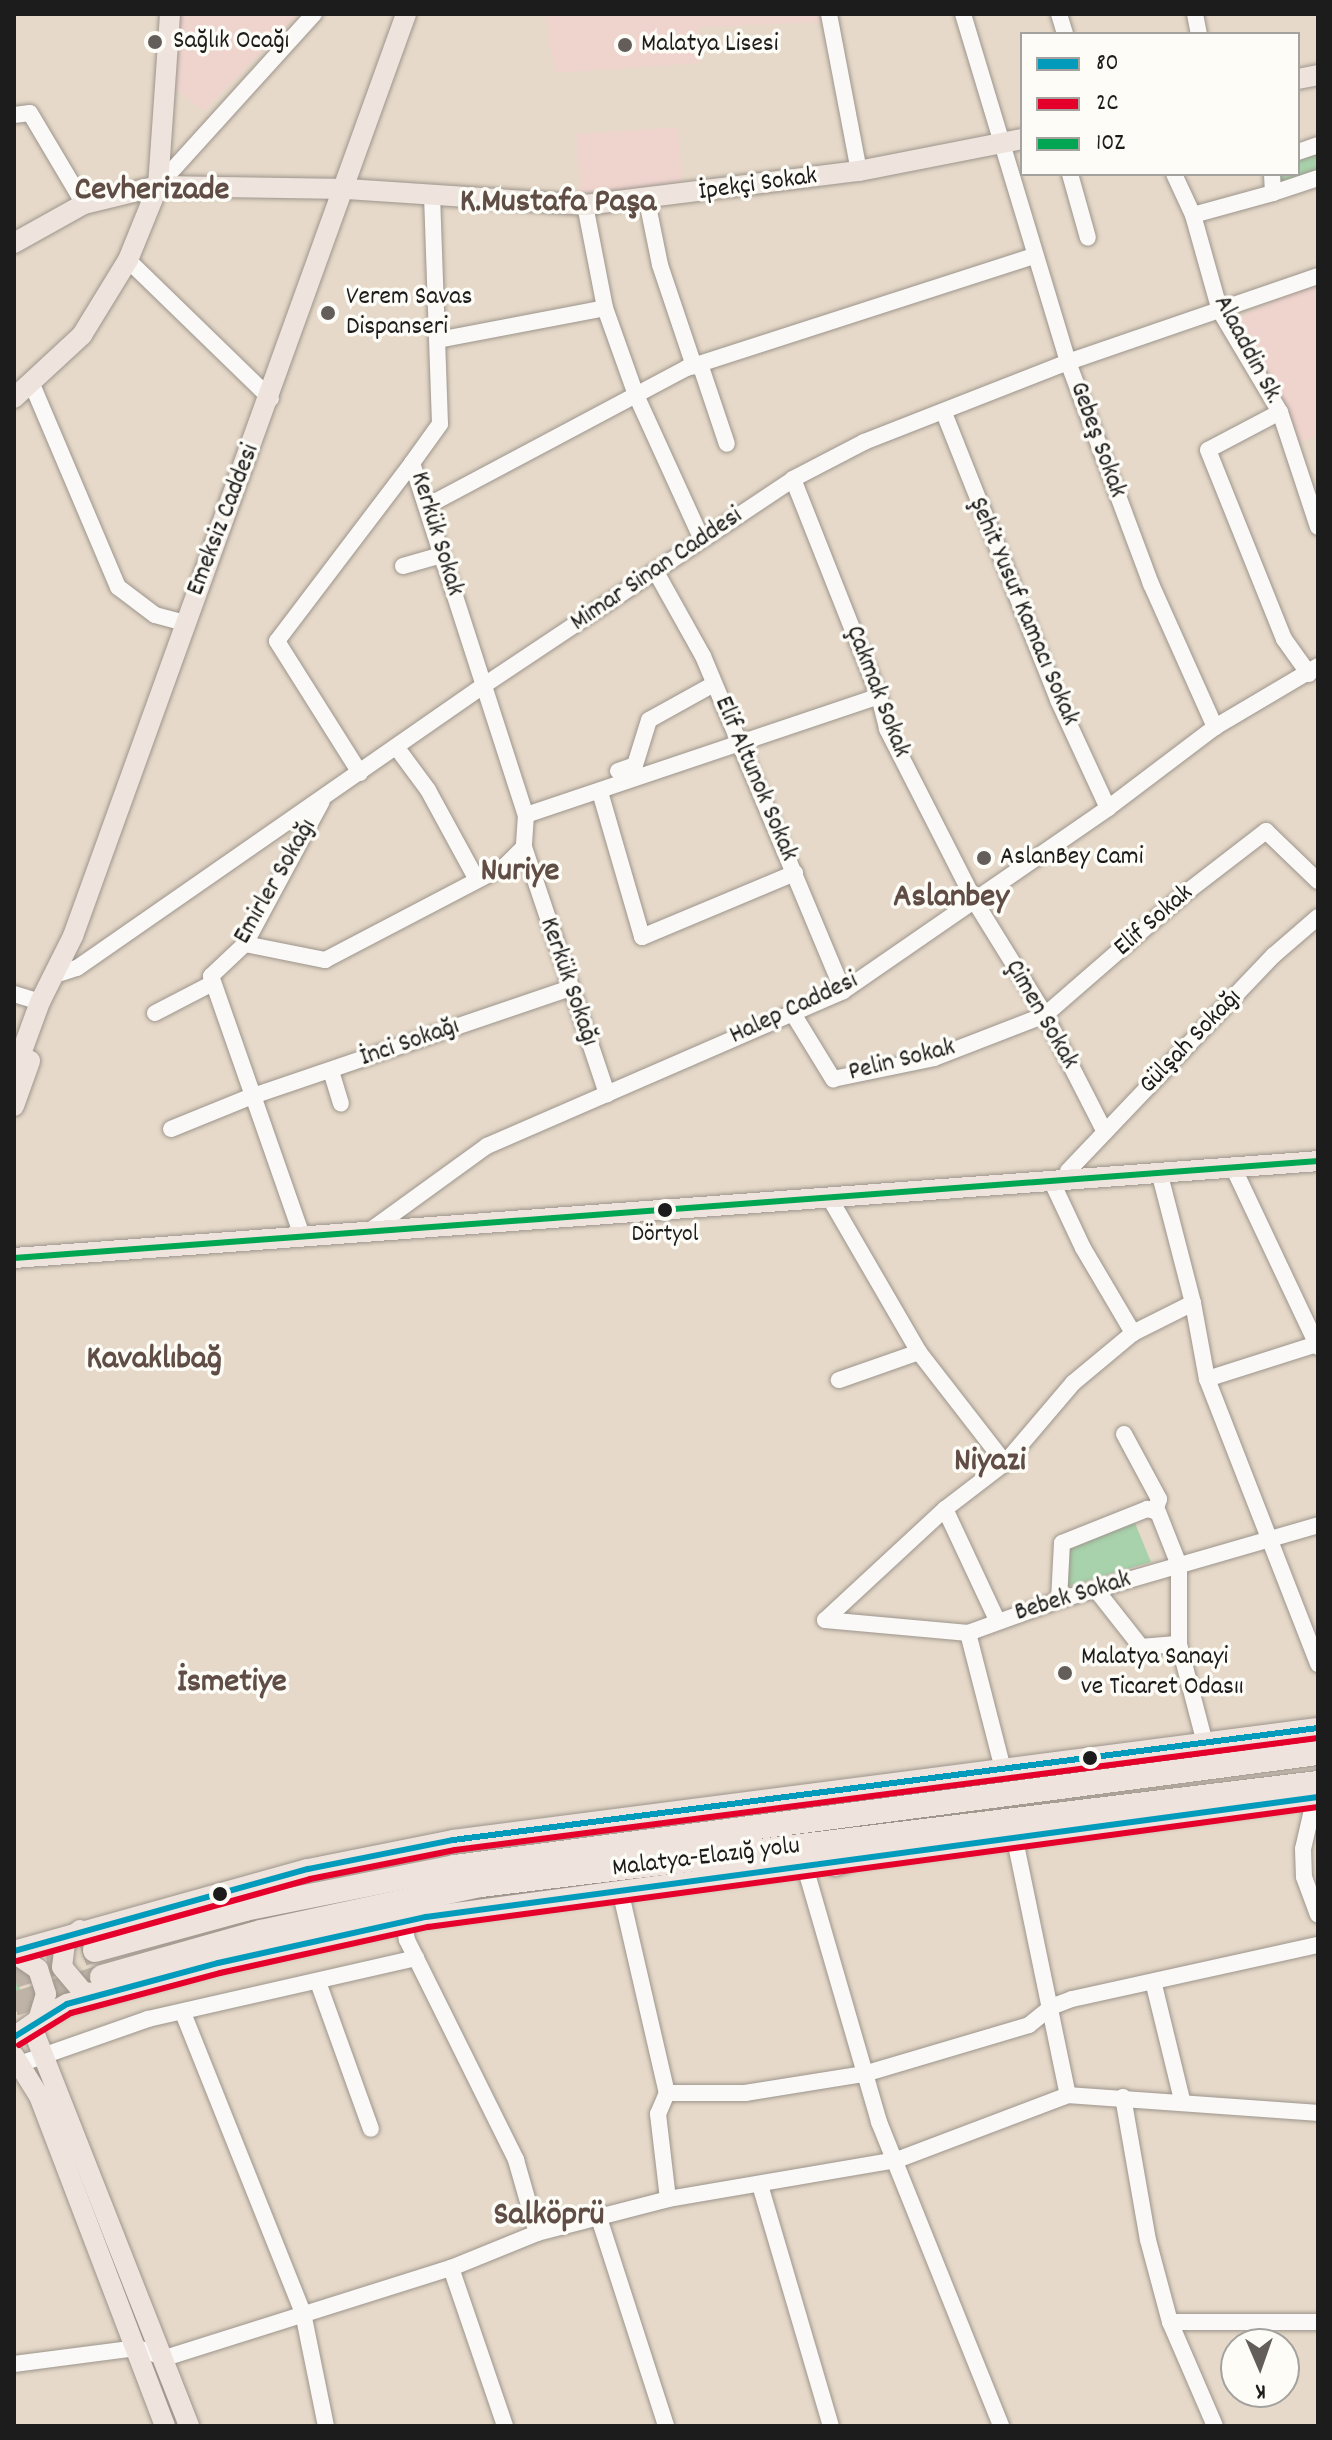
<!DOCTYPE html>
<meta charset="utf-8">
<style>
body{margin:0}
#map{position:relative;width:1332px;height:2440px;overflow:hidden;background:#e6d9c9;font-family:Dekko,sans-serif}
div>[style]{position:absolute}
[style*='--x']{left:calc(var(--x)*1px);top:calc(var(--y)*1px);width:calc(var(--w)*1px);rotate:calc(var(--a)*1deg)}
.built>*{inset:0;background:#efd4ce;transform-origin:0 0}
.green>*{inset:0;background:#a7d2ab}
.highway-tunnel>*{height:24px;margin-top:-12px;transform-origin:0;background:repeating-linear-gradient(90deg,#beb3a6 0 24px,transparent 0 36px)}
.roads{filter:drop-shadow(0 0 2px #9d958c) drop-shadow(0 0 2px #9d958c)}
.minor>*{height:16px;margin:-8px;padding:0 8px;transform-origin:8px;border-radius:8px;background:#fbf9f7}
.major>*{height:20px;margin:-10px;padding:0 10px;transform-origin:10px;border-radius:10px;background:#eee4dd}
.highway>*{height:24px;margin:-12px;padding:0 12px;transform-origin:12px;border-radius:12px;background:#eee4dd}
.bus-1>*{height:6px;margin:-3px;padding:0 3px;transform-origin:3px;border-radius:3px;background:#039bbc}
.bus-2>*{height:6px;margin:-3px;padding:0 3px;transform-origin:3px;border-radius:3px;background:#e4002b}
.bus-3>*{height:6px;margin:-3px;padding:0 3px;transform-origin:3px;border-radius:3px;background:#00a651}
.dots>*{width:22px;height:22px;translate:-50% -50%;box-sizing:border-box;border:4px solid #fdfcf7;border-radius:50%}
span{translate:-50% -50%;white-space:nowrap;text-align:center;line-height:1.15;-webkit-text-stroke:7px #fdfcf7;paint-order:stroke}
.bus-label{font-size:24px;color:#1c1c1c}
.poi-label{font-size:26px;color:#1c1c1c}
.left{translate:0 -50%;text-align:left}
.street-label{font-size:26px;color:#1c1c1c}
.district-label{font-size:34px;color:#604e46;font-weight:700}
.frame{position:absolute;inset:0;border:16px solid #1c1c1c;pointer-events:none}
.legend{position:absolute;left:1020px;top:32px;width:280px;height:144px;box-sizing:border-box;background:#fdfcf7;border:2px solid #a3a29f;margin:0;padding:10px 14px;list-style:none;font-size:24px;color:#1c1c1c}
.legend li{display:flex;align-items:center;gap:16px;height:40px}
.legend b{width:40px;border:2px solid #a3a29f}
.north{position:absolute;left:1220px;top:2328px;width:80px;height:80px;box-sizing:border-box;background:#fdfcf7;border:2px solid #a3a29f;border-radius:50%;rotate:178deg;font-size:22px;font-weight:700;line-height:32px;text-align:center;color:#1c1c1c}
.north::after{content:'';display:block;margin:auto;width:28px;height:36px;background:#635e59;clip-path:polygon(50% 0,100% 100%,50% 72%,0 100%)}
</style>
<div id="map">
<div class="built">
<i style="clip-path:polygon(176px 14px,298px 14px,204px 111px,171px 86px)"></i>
<i style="clip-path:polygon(545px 14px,824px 14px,826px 22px,699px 27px,700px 63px,555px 73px)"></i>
<i style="left:678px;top:127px;width:59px;height:102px;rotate:86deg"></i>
<i style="clip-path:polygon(1318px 278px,1318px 435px,1291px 446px,1234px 321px)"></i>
</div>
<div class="green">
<i style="clip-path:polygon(1318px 151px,1318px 174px,1276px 187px,1277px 174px,1298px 174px,1298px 157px)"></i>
<i style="clip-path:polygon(1135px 1523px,1151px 1562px,1058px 1589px,1056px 1550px)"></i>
<i style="clip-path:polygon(14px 1972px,23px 1997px,14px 2015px)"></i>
</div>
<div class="highway-tunnel">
<i style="--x:14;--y:1976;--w:85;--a:-17.8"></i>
<i style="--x:14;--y:2004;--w:92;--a:-17.1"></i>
</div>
<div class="roads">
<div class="minor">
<i style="--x:829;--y:14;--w:160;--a:79.2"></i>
<i style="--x:963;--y:14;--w:363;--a:73.2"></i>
<i style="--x:1068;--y:362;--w:237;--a:69.5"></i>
<i style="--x:1151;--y:584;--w:157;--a:65.9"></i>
<i style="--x:1059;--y:14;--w:21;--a:73"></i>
<i style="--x:1195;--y:14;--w:20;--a:79"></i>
<i style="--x:14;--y:115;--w:16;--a:-7"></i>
<i style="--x:30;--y:113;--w:106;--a:59.3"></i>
<i style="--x:1298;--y:152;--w:21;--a:-19"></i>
<i style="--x:1070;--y:174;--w:66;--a:74.3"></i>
<i style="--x:1174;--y:174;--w:45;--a:65.1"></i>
<i style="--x:1193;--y:215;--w:100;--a:74.3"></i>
<i style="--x:1220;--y:311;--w:117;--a:59.3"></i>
<i style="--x:1280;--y:412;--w:121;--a:71.7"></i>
<i style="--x:158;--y:186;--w:232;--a:-47.8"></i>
<i style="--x:1273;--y:193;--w:47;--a:-18.4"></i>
<i style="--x:432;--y:195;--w:229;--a:88"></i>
<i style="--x:440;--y:424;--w:48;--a:125.7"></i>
<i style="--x:412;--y:463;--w:370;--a:72.1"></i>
<i style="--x:526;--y:815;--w:32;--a:94"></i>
<i style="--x:524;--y:847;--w:261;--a:71.4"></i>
<i style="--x:647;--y:201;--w:65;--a:78.5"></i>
<i style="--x:660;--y:265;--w:107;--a:71.4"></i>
<i style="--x:585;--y:205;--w:105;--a:79"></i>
<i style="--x:605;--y:308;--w:92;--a:70.4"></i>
<i style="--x:636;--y:395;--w:159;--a:65.5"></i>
<i style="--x:1193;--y:215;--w:83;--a:-15.4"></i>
<i style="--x:1273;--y:193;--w:19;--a:-93"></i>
<i style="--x:128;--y:260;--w:199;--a:44.2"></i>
<i style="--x:438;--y:340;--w:170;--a:-10.8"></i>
<i style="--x:700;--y:364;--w:84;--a:71.4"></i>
<i style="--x:31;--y:382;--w:223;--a:67"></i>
<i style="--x:118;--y:587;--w:46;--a:37.1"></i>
<i style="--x:155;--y:615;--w:31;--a:15"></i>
<i style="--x:1280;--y:412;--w:81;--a:152.2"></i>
<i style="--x:1208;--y:450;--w:204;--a:68.1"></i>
<i style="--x:1284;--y:639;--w:43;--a:54.5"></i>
<i style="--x:944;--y:413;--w:309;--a:68.3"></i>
<i style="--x:1058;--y:700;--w:119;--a:65.2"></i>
<i style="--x:793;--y:479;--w:233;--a:68.4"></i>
<i style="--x:879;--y:696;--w:34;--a:76"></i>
<i style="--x:887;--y:729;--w:192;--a:63"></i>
<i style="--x:974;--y:900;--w:135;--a:58.3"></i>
<i style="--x:1045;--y:1015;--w:131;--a:62.9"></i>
<i style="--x:427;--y:506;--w:294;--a:-28"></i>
<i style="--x:687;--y:368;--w:365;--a:-17.9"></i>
<i style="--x:403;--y:566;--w:40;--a:-16"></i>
<i style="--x:656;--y:572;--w:96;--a:60.8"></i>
<i style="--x:703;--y:656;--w:363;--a:67.3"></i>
<i style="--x:397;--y:748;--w:52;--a:53.6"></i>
<i style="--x:428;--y:790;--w:102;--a:61.4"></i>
<i style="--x:618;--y:771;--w:18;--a:-19"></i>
<i style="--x:635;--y:765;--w:47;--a:-72.7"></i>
<i style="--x:649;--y:720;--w:74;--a:-29"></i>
<i style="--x:360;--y:773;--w:156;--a:-122.2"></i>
<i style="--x:277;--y:641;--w:223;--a:-52.8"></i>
<i style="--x:600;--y:792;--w:151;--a:73.8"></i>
<i style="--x:642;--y:937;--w:166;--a:-22.7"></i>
<i style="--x:526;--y:815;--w:373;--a:-18.6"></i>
<i style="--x:245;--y:944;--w:82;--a:11.3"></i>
<i style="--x:325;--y:960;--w:203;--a:-27.6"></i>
<i style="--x:505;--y:866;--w:27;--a:-45"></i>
<i style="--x:55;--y:975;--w:23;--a:-18"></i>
<i style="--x:77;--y:968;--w:494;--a:-34.8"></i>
<i style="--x:483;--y:686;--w:373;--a:-33.7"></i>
<i style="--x:793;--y:479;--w:80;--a:-27.5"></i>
<i style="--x:864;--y:442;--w:219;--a:-21.4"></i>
<i style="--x:1068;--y:362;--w:264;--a:-19"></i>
<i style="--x:14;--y:994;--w:27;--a:17"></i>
<i style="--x:792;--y:1012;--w:79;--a:58.5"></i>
<i style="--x:833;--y:1079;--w:103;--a:-11.7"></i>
<i style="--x:934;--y:1058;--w:119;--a:-21.2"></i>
<i style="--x:1045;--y:1015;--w:183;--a:-41"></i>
<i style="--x:1183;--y:895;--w:105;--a:-37.6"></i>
<i style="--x:1266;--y:831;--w:72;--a:43.9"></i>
<i style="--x:155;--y:1013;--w:63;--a:-27.4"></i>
<i style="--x:331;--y:1071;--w:34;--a:73"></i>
<i style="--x:171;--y:1129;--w:85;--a:-22.1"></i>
<i style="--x:250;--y:1097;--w:338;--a:-18.8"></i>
<i style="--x:1233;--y:1167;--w:199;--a:64.7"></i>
<i style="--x:1068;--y:1171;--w:298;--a:-46.4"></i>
<i style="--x:1274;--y:955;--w:58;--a:-40.8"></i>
<i style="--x:1051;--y:1180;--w:75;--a:64.8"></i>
<i style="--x:1083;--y:1248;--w:99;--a:59.5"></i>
<i style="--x:829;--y:1197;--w:179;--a:59.9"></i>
<i style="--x:919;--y:1352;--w:85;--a:160.7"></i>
<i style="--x:300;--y:1230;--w:269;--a:-109.3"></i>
<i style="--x:211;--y:976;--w:47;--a:-43.3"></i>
<i style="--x:245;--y:944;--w:162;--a:-61.7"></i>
<i style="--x:368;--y:1232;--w:147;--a:-35.9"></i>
<i style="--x:487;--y:1146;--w:388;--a:-23.5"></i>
<i style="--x:843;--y:991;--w:322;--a:-34.6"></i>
<i style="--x:1108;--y:808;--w:134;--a:-37.1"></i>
<i style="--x:1215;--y:727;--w:120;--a:-30.6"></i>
<i style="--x:1193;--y:1303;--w:77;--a:79.6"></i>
<i style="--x:1207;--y:1379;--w:306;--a:68.7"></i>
<i style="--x:1207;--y:1379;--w:115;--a:-17.7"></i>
<i style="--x:1124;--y:1434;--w:74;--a:61.7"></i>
<i style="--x:1159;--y:1499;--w:13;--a:108"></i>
<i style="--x:1005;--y:1463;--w:105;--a:-49.6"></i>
<i style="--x:1073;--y:1383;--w:78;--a:-39.8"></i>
<i style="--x:1133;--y:1333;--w:67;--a:-26.6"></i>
<i style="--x:1193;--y:1303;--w:135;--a:-104.5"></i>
<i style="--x:945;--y:1509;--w:123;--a:64.9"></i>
<i style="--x:1097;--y:1591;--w:71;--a:51.8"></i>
<i style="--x:1141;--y:1647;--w:38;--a:-5"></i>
<i style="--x:1179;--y:1644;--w:102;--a:75.3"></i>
<i style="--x:1059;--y:1600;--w:57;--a:-87"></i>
<i style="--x:1062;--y:1543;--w:92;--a:-21.8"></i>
<i style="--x:1147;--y:1509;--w:11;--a:15"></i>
<i style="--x:1158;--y:1512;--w:57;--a:68.4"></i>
<i style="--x:1179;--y:1565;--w:79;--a:90"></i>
<i style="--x:825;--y:1620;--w:144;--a:5.2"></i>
<i style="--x:968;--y:1633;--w:97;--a:-19.9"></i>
<i style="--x:1059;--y:1600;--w:270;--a:-16.1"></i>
<i style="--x:825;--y:1620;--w:163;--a:-42.8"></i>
<i style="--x:945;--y:1509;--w:76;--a:-37.5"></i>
<i style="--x:1005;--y:1463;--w:140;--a:-127.8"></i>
<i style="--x:968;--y:1633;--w:140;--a:75.6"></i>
<i style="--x:1315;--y:1797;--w:53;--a:103"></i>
<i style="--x:1303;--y:1849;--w:28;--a:88"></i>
<i style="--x:1304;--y:1877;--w:40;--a:69.8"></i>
<i style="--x:1015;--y:1840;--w:260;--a:78.3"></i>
<i style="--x:805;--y:1867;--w:266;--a:73.8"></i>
<i style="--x:879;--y:2122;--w:328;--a:68.1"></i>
<i style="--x:620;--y:1890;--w:208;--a:77"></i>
<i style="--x:404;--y:1922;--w:18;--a:81"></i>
<i style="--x:407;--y:1940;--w:246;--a:63.6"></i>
<i style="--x:516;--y:2160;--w:76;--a:74"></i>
<i style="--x:318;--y:1982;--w:156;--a:70.2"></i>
<i style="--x:1154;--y:1985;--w:118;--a:76.3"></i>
<i style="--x:183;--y:2013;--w:323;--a:68.2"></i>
<i style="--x:303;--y:2313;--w:115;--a:78.5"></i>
<i style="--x:14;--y:2066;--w:142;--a:-19.3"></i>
<i style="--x:148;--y:2019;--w:275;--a:-12.8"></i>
<i style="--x:1123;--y:2097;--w:145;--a:80.1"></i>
<i style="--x:1148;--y:2240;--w:85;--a:75"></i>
<i style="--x:1170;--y:2322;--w:113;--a:66.6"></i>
<i style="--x:760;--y:2185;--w:251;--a:73.6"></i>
<i style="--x:668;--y:2199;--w:86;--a:-96.7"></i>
<i style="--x:658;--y:2114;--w:23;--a:-67"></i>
<i style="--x:667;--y:2093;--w:78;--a:0"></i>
<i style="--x:745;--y:2093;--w:121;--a:-9.1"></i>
<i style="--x:864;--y:2074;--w:172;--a:-16.5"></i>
<i style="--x:1029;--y:2025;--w:28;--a:-39"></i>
<i style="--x:1051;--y:2007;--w:22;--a:-21"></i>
<i style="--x:1072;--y:1999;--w:252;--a:-12.4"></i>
<i style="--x:598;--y:2215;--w:222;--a:72.1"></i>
<i style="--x:451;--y:2268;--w:167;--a:71.1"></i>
<i style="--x:1170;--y:2322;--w:148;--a:0"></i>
<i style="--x:14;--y:2364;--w:125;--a:-7.4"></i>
<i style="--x:138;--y:2348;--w:29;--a:20"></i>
<i style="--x:165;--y:2358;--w:300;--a:-17.5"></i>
<i style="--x:451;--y:2268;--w:93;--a:-22.1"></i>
<i style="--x:537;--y:2233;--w:135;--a:-14.5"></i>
<i style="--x:668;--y:2199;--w:232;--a:-9.7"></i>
<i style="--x:897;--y:2160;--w:183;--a:-20.8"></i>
<i style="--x:1068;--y:2095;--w:251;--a:4.1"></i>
</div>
<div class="major">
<i style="--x:1298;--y:79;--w:20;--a:-11"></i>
<i style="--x:14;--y:243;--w:80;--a:-29.1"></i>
<i style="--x:84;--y:204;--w:76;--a:-13.7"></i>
<i style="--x:158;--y:186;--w:189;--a:0.9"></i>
<i style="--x:347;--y:189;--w:239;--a:3.8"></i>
<i style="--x:585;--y:205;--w:276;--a:-7.1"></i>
<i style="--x:859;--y:171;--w:166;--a:-11.1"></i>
<i style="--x:14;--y:398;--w:93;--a:-42.8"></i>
<i style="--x:82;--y:335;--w:88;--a:-58.5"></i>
<i style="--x:128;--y:260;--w:80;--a:-67.9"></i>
<i style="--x:158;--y:186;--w:172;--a:-86"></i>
<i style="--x:14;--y:1073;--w:76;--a:-69.9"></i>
<i style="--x:40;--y:1002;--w:74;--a:-63.4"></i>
<i style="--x:73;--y:936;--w:980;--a:-70.14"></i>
<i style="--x:14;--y:1106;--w:48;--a:-70.4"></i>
<i style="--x:14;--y:1258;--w:1308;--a:-4.25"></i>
<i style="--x:80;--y:1930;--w:20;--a:139"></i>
<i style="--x:65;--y:1943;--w:24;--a:97"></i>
<i style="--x:62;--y:1967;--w:33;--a:50"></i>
<i style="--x:83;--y:1992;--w:19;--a:6"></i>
<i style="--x:14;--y:1951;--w:305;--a:-15.6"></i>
<i style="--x:308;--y:1869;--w:148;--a:-11.3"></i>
<i style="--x:453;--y:1840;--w:872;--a:-7.38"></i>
<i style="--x:14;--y:1953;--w:29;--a:34"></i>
<i style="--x:38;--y:1969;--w:26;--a:72"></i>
<i style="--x:46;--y:1994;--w:27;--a:107"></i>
<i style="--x:38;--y:2020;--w:29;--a:145"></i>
<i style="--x:38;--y:2020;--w:33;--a:-29"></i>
<i style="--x:67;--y:2004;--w:156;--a:-15.2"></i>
<i style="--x:218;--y:1963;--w:213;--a:-12.5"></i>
<i style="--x:426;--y:1917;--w:900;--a:-7.66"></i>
<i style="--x:32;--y:2027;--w:429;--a:68.5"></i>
<i style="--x:14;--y:2056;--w:47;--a:58"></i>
<i style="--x:39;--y:2096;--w:353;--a:69.1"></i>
</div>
<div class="highway">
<i style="--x:835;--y:1864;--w:58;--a:-19.1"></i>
<i style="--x:95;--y:1950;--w:156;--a:-15.3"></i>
<i style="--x:245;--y:1909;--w:214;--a:-11.3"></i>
<i style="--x:455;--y:1867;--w:870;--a:-7.53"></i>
<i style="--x:102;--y:1977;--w:165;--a:-15.8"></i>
<i style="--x:261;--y:1932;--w:225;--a:-12.1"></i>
<i style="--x:481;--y:1885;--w:843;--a:-6.95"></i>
</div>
</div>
<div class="bus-1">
<i style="--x:14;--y:1951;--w:305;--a:-15.6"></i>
<i style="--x:308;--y:1869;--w:148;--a:-11.3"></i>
<i style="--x:453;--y:1840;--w:872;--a:-7.38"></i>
<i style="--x:14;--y:2037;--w:62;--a:-31.9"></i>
<i style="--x:67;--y:2004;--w:156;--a:-15.2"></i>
<i style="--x:218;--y:1963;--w:213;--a:-12.5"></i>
<i style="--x:426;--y:1917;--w:900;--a:-7.66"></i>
</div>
<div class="bus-2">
<i style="--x:17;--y:1961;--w:304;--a:-15.6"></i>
<i style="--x:310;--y:1879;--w:148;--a:-11.3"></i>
<i style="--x:455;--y:1850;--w:870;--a:-7.39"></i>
<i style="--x:19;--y:2045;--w:61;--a:-31.6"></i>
<i style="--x:71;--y:2013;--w:154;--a:-15"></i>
<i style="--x:220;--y:1973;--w:213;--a:-12.5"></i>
<i style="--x:428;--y:1927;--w:898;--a:-7.68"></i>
</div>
<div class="bus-3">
<i style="--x:14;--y:1258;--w:1308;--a:-4.25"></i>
</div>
<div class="dots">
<i style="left:155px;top:42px;background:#635e59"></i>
<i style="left:625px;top:45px;background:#635e59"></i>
<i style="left:328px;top:313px;background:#635e59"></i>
<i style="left:984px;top:858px;background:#635e59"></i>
<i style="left:665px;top:1210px;background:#1c1c1c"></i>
<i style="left:1065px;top:1673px;background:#635e59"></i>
<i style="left:1090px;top:1758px;background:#1c1c1c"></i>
<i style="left:220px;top:1894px;background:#1c1c1c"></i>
</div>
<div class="bus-label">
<span style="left:665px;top:1236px">Dörtyol</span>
</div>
<div class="poi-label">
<span class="left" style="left:173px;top:42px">Sağlık Ocağı</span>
<span class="left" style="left:641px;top:45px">Malatya Lisesi</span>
<span class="left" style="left:346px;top:313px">Verem Savas<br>Dispanseri</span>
<span class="left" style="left:1000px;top:858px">AslanBey Cami</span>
<span class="left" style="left:1081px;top:1673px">Malatya Sanayi<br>ve Ticaret Odasıı</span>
</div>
<div class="street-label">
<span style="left:758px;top:185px;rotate:-8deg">İpekçi Sokak</span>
<span style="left:1247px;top:350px;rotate:62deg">Alaaddin Sk.</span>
<span style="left:1097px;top:440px;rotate:70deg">Gebeş Sokak</span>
<span style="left:224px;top:520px;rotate:-69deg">Emeksiz Caddesi</span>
<span style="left:436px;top:534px;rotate:73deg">Kerkük Sokak</span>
<span style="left:657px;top:570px;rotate:-34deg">Mimar Sinan Caddesi</span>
<span style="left:1023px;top:612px;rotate:67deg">Şehit Yusuf Kamacı Sokak</span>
<span style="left:877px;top:692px;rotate:69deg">Çakmak Sokak</span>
<span style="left:755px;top:779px;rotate:67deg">Elif Altunok Sokak</span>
<span style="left:276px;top:882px;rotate:-60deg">Emirler Sokağı</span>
<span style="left:1154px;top:921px;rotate:-41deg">Elif Sokak</span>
<span style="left:568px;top:982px;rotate:71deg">Kerkük Sokağı</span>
<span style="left:794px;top:1009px;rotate:-25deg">Halep Caddesi</span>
<span style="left:1041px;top:1015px;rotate:60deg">Çimen Sokak</span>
<span style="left:1191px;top:1042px;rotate:-46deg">Gülşah Sokağı</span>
<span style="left:410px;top:1043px;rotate:-19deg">İnci Sokağı</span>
<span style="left:902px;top:1061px;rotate:-14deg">Pelin Sokak</span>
<span style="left:1073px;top:1597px;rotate:-17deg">Bebek Sokak</span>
<span style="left:706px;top:1858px;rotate:-7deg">Malatya-Elazığ yolu</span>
</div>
<div class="district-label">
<span style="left:152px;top:192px">Cevherizade</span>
<span style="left:558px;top:204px">K.Mustafa Paşa</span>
<span style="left:520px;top:873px">Nuriye</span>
<span style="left:951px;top:899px">Aslanbey</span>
<span style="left:154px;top:1361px">Kavaklıbağ</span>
<span style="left:990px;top:1463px">Niyazi</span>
<span style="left:232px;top:1684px">İsmetiye</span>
<span style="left:549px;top:2217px">Salköprü</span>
</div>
<div class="frame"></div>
<ul class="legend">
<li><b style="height:10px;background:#039bbc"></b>80</li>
<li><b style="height:10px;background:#e4002b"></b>2C</li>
<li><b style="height:10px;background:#00a651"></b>10Z</li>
</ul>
<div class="north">K</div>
</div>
